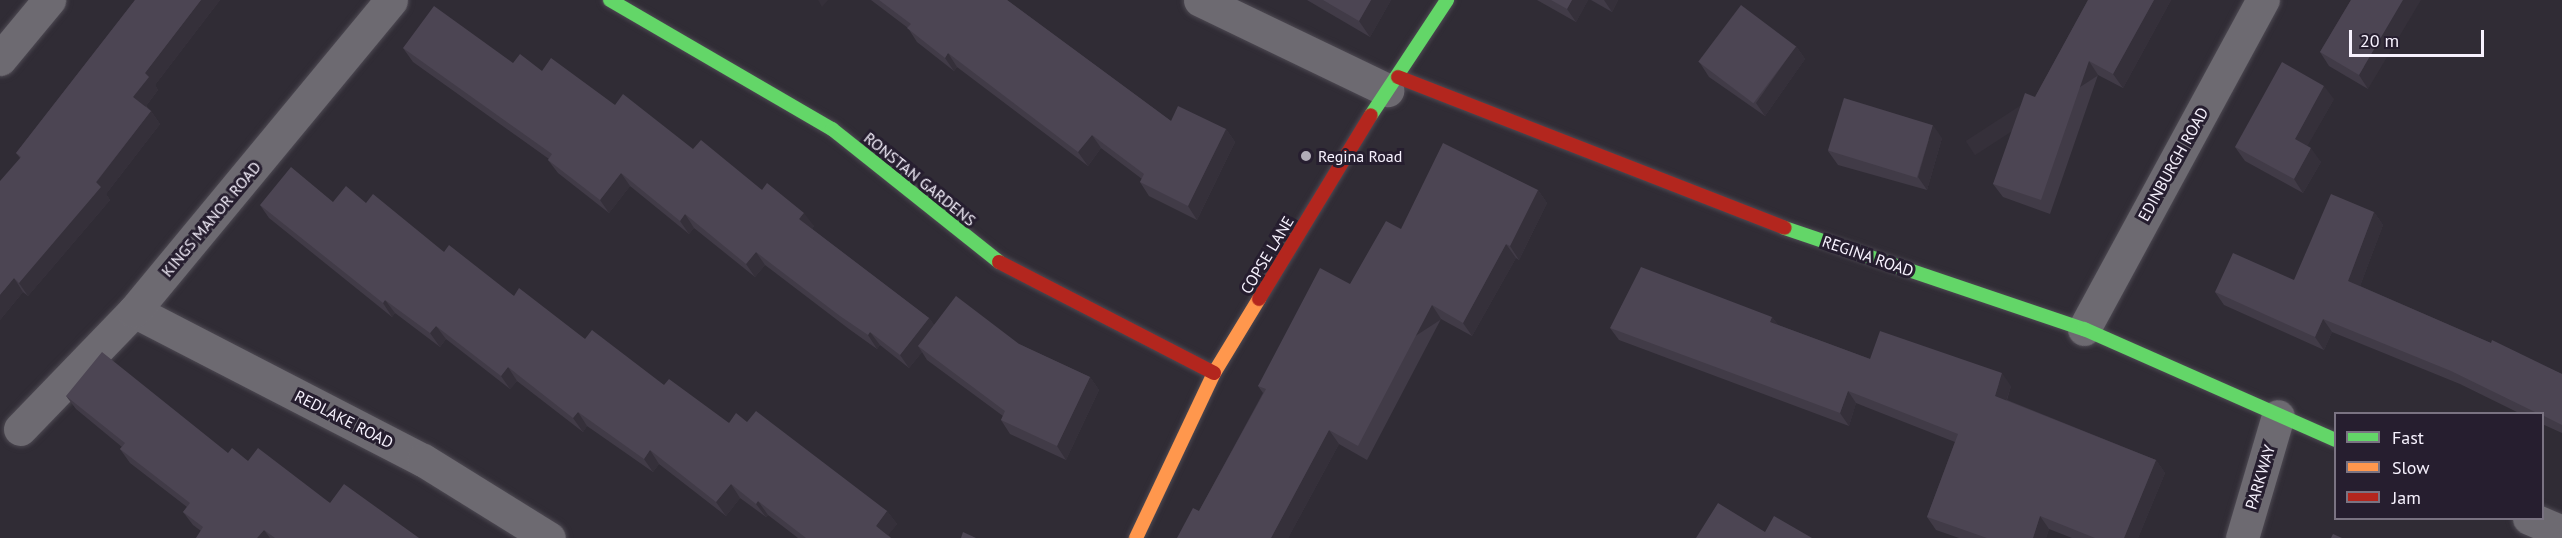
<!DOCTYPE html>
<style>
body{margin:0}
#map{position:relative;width:2562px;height:538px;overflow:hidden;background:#302c35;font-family:"PT Sans",sans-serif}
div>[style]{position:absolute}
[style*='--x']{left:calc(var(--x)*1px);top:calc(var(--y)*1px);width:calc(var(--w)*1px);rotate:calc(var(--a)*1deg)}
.roads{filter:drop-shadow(0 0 2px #4d4952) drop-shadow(0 0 2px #4d4952)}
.street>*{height:33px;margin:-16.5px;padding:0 16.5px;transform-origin:16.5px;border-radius:16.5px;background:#6d6a71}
.fast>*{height:14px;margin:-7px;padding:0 7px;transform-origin:7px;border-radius:7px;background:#63d668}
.slow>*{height:14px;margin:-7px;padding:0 7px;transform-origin:7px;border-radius:7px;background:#ff974d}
.jam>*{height:14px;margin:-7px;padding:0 7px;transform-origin:7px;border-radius:7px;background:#b3261e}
.wall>*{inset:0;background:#413b47}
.shaded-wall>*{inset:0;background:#35303a;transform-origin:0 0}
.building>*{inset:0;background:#4c4553;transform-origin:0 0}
.dots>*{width:16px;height:16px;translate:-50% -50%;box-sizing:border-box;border:3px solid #261e2f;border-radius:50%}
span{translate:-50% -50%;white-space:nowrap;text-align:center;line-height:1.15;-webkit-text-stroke:6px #261e2f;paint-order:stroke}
.poi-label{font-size:16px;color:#f7f2fe}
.left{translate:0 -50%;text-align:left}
.street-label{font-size:16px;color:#f7f2fe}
.legend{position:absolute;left:2334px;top:412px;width:210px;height:108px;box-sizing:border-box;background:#261e2f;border:2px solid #7a7382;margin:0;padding:8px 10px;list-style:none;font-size:18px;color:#f7f2fe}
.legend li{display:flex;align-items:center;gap:12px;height:30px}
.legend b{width:30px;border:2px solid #7a7382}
.scale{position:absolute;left:2349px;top:30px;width:135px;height:27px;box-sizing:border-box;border:3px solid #f7f2fe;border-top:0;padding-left:8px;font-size:18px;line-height:21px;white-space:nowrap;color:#f7f2fe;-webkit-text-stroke:4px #261e2f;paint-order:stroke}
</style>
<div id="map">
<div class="roads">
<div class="street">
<i style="--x:1200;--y:0;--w:208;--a:25.7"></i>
<i style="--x:0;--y:59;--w:77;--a:-50.3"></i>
<i style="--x:134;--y:311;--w:325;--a:27.3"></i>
<i style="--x:423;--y:460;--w:148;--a:31.8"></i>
<i style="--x:2084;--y:329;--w:375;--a:-61.5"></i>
<i style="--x:20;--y:429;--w:164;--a:-46"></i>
<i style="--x:134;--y:311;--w:403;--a:-50.4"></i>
<i style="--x:2529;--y:518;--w:36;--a:23"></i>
<i style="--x:2242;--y:538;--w:127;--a:-73.6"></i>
</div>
<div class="fast">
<i style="--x:610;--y:0;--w:257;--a:30.2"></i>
<i style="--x:832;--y:129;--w:213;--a:38.5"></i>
<i style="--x:1371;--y:115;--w:138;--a:-56.5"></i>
<i style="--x:1785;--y:228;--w:316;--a:18.7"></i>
<i style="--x:2084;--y:329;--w:275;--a:23.8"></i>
</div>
<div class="slow">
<i style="--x:1136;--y:538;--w:183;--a:-64.7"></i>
<i style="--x:1214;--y:373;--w:87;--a:-58.7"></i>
</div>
<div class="jam">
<i style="--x:1398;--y:77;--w:415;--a:21.3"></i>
<i style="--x:999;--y:262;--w:242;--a:27.3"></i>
<i style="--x:1259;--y:299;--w:215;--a:-58.7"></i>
</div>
</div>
<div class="wall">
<i style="clip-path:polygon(135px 0,220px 0,155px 85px,158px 90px,146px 106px,151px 111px,160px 124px,106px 194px,110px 200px,28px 296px,23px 292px,0 320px,20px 158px,16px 153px)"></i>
<i style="clip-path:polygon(871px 0,1007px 0,1171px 121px,1226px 129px,1235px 142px,1197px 220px,1149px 196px,1140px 182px,1142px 179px,1101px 148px,1088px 166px,957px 67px,954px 71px,917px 42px,908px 28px)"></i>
<i style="clip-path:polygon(1307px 0,1391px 0,1370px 37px)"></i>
<i style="clip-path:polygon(1537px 0,1588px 0,1576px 22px)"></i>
<i style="clip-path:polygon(1591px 0,1618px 0,1612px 12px)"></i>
<i style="clip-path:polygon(2088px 0,2171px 0,2123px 88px,2098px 75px,2050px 214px,2003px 197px,1993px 184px,2035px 97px)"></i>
<i style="clip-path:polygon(2351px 0,2368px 89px,2329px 66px,2320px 52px)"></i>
<i style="clip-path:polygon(1796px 46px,1805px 59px,1765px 116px,1709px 77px,1700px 63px)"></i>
<i style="clip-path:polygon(403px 48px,513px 63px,542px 71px,615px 105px,762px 190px,814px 226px,812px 229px,929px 318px,934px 325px,1019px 344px,1090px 377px,1099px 390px,1066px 460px,1010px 434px,1001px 420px,1003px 416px,927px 360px,922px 352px,909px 368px,880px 345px,877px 349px,849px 329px,765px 265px,755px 277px,694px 228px,689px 234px,630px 186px,609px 213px,558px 173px,548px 160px,549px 159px,413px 62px)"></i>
<i style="clip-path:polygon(2334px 99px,2307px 146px,2321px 162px,2303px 193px,2245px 161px,2235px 147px)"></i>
<i style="clip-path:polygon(1942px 138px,1927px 190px,1838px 165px,1828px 151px)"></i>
<i style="clip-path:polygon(1538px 190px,1547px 203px,1519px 260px,1516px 258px,1472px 336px,1441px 319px,1367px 460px,1339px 444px,1288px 538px,1177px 538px,1199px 511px,1263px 393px,1258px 386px,1401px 229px)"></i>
<i style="clip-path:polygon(333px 202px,366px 203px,514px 296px,585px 339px,729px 423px,747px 422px,887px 511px,897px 524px,888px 535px,891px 538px,798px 538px,768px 515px,766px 517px,740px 498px,726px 516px,659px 464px,653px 472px,587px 426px,583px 432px,517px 381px,510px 389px,446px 339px,440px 347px,395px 313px,392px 317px,269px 218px,260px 205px)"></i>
<i style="clip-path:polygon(2374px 212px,2383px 225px,2360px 286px,2562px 374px,2562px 433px,2542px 424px,2542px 414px,2521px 414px,2460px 384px,2332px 332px,2324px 350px,2224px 305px,2215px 292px,2294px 280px)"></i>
<i style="clip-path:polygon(1772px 317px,1778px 325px,1870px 359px,2011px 386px,2007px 400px,2156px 460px,2165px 473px,2138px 538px,2072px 538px,2049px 529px,2046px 538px,1959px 538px,1936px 530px,1927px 517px,1955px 442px,1856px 403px,1849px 426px,1619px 340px,1610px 328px)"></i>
<i style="clip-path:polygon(66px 396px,248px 461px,330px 503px,419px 538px,196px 538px,201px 531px,193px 525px,183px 512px,187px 507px,130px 463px,120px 449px,122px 447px,76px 409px)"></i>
</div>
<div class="shaded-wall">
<i style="clip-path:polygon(201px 0,220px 0,155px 85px,158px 90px,143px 110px,133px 97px,145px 73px)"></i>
<i style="clip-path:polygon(818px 0,828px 0,822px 7px)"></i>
<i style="clip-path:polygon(1371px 0,1391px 0,1370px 37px,1359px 21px)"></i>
<i style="clip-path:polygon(1572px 0,1588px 0,1576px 22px,1567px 9px)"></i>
<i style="clip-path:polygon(1604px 0,1618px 0,1612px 12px)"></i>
<i style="clip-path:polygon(2154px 0,2171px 0,2123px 88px,2113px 74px)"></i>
<i style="clip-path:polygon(2403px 0,2421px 0,2368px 89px,2359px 75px)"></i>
<i style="clip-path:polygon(1796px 46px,1805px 59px,1765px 116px,1756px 103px)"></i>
<i style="clip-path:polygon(948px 53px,957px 67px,954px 71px,945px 58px)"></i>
<i style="left:2089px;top:61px;width:17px;height:147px;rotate:57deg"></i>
<i style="clip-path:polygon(2324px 86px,2334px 99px,2304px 152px,2295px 139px)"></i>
<i style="clip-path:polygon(151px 111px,160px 124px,106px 194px,110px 200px,28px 296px,19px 283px)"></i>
<i style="clip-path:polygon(1933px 125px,1942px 138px,1927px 190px,1918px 177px)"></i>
<i style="clip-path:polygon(1226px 129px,1235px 142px,1197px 220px,1188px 206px)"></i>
<i style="clip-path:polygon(1092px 135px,1101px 148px,1088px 166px,1078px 152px)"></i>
<i style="clip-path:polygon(2311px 148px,2321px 162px,2303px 193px,2294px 179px)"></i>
<i style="clip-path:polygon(621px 173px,630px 186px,609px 213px,600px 200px)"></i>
<i style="clip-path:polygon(1538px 190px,1547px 203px,1519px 260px,1510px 246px)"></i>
<i style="clip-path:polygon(2374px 212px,2383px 225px,2357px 294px,2348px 281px)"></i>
<i style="clip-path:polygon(804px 213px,814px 226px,809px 233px,799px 219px)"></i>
<i style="clip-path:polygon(685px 214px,694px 228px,689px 234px,680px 221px)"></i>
<i style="clip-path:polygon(1506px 244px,1516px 258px,1472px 336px,1463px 323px)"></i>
<i style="clip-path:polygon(756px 252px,765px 265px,755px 277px,746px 264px)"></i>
<i style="clip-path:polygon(14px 278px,23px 292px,0 320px,0 295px)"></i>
<i style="clip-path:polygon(385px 300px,395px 313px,392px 317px,383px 303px)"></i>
<i style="left:1432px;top:305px;width:17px;height:159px;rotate:57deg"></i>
<i style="clip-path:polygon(1772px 317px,1781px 329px,1770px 322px)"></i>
<i style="clip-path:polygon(929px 318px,938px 331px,918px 346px,922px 352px,909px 368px,900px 355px)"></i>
<i style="clip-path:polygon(2323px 319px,2332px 332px,2324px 350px,2315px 337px)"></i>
<i style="clip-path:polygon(436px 326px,446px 339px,440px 347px,430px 333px)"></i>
<i style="clip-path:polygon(870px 332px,880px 345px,877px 349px,868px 335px)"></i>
<i style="clip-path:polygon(508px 367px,517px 381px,510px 389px,501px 376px)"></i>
<i style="clip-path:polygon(2002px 373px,2011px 386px,2004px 408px,1995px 396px)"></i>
<i style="clip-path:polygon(1090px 377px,1099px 390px,1066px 460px,1057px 446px)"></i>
<i style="clip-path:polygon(1848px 391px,1856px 403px,1849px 426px,1840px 413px)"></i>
<i style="clip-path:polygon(578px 412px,587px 426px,583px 432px,573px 418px)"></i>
<i style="clip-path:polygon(1329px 430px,1339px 444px,1288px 538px,1271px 538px)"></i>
<i style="clip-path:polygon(650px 450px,659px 464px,653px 472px,644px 459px)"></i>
<i style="clip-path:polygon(2156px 460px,2165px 473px,2138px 538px,2124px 538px)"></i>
<i style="clip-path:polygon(731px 484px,740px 498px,726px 516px,716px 502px)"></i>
<i style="clip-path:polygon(758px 501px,768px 515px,766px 517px,756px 504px)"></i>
<i style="clip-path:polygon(887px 511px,897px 524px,886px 538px,876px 526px)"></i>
<i style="clip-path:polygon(2040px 516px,2049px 529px,2046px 538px,2033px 538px)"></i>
<i style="clip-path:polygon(264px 530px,270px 538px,257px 538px)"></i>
</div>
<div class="building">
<i style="clip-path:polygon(135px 0,201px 0,145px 73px,149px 77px,133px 97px,151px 111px,96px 182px,101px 187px,19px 283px,14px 278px,0 295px,0 181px,21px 157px,16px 153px)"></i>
<i style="clip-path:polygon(879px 0,1007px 0,1171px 121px,1178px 106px,1226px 129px,1188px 206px,1140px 182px,1144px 174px,1092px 135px,1078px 152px,948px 53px,945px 58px,907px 28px,911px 24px)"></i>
<i style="clip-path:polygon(1323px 0,1371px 0,1359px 21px)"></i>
<i style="clip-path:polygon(1551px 0,1572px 0,1567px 9px)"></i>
<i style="clip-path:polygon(2088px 0,2154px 0,2113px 74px,2089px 61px,2041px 200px,1993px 184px,2025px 93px,2035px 97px)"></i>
<i style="clip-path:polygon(2351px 0,2403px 0,2359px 75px,2320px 52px)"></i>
<i style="left:1741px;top:5px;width:69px;height:71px;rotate:37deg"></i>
<i style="clip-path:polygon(434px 6px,513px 63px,520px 54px,542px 71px,551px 58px,615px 105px,623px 94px,693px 149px,701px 140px,762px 190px,767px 183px,804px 213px,799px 219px,929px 318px,900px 355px,870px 332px,868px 335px,840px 316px,756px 252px,746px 264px,685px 214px,680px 221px,621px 173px,600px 200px,548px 160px,552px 154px,403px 48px)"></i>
<i style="clip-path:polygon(2282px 62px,2324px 86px,2295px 139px,2311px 148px,2294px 179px,2235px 147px)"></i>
<i style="left:1844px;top:98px;width:93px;height:55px;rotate:17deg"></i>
<i style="clip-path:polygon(1443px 143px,1538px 190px,1510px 246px,1506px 244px,1463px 323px,1432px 305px,1358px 446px,1329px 430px,1271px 538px,1177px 538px,1193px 508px,1199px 511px,1266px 389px,1258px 386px,1320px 268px,1350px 284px,1386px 221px,1401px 229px)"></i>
<i style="clip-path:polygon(291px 167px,333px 202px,346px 186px,366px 203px,373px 194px,444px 252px,449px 245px,514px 296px,519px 288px,585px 339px,592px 330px,664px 385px,669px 379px,729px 423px,736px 413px,747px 422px,756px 411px,887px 511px,876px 526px,891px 538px,806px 538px,758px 501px,756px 504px,731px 484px,716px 502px,650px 450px,644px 459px,578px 412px,573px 418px,508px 367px,501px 376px,436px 326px,430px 333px,385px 300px,383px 303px,260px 205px)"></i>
<i style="clip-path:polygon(2331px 194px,2374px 212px,2348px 281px,2491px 343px,2492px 340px,2562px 374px,2562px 425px,2542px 415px,2542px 414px,2539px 414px,2451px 371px,2323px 319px,2315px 337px,2215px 292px,2233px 253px,2294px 280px)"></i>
<i style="clip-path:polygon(1641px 267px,1772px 317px,1770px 322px,1870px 359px,1880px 331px,2002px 373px,1995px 396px,2156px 460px,2124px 538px,2095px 538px,2040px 516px,2033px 538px,1987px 538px,1927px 517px,1958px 434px,1848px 391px,1840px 413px,1610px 328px)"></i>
<i style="clip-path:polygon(956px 296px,1019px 344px,1090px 377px,1057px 446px,1001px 420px,1005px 411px,918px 346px)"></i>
<i style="clip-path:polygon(102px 352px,228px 453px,232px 448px,248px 461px,258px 448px,330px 503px,344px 484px,419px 538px,275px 538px,264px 530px,257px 538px,196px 538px,203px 527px,183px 512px,190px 503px,120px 449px,125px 443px,66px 396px)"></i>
<i style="clip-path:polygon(1718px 503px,1765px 532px,1774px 516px,1812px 538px,1696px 538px)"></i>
<i style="clip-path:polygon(963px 532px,976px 538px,961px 538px)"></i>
<i style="clip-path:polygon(2333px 534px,2342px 538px,2331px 538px)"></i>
</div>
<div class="dots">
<i style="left:1306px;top:156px;background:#b1adb8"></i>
</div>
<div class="poi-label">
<span class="left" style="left:1318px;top:156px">Regina Road</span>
</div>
<div class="street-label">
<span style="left:2173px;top:164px;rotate:-61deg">EDINBURGH ROAD</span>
<span style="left:920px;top:179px;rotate:39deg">RONSTAN GARDENS</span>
<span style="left:211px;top:219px;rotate:-50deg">KINGS MANOR ROAD</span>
<span style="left:1267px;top:255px;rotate:-59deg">COPSE LANE</span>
<span style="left:1868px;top:256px;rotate:19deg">REGINA ROAD</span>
<span style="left:344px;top:419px;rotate:27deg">REDLAKE ROAD</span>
<span style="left:2260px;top:477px;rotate:-73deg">PARKWAY</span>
</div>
<ul class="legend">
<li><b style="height:8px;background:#63d668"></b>Fast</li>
<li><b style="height:8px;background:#ff974d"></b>Slow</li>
<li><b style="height:8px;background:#b3261e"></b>Jam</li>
</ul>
<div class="scale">20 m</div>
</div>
